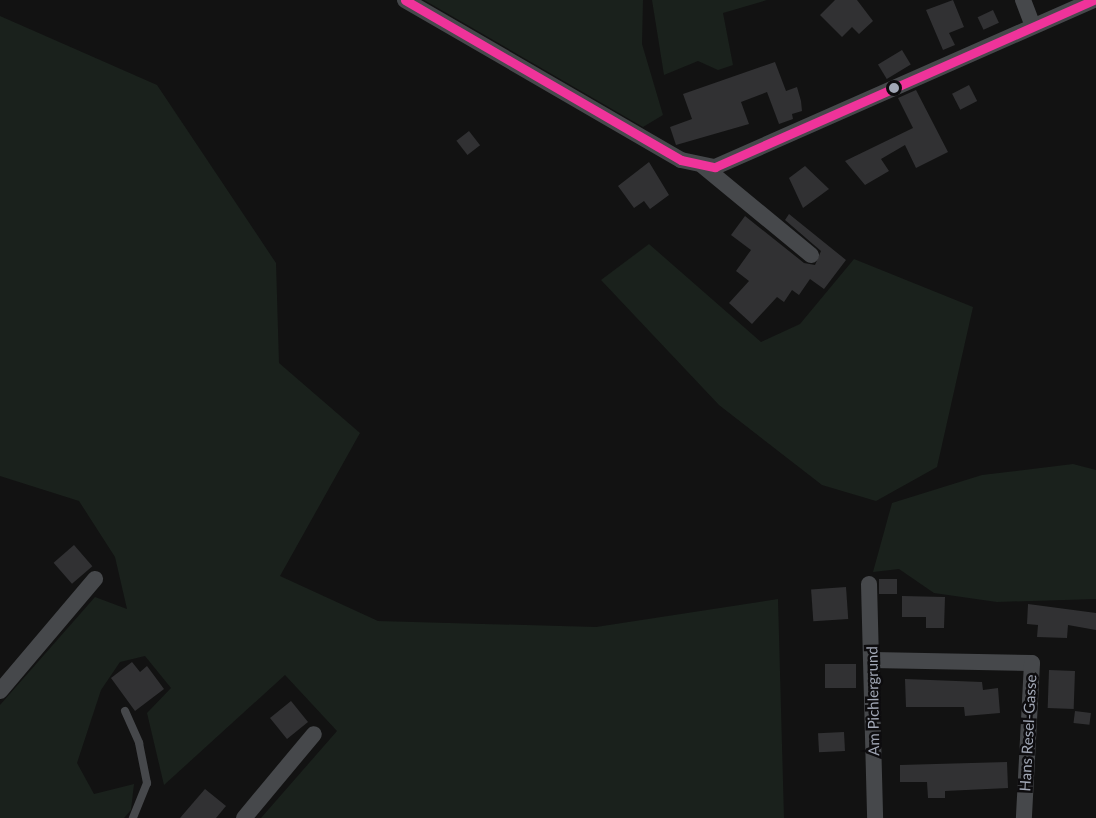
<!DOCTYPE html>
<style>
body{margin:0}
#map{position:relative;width:1096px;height:818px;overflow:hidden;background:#121212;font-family:Lato,sans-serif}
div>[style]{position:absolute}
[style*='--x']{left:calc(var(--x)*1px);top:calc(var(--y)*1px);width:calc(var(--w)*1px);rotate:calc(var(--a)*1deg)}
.green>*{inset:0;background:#1a211c}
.building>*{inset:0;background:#313133;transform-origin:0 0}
.service>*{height:8px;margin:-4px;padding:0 4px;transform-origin:4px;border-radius:4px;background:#46484b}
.minor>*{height:16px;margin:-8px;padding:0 8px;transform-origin:8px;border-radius:8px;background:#46484b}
.bus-1>*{height:9px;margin:-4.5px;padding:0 4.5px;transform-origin:4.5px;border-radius:4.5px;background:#ef339a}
.dots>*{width:16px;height:16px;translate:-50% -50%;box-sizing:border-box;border:3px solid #0d0c0e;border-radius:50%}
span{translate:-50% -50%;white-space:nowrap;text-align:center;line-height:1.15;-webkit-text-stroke:5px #0d0c0e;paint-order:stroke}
.street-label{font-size:15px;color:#a1a7b5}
</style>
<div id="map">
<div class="green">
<i style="clip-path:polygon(424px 0,643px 0,642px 44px,663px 115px,643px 127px)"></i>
<i style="clip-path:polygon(652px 0,767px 0,723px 13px,733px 65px,718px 70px,698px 61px,664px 75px)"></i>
<i style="clip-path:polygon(0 16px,157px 85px,276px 263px,279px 363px,360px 433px,280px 576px,378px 621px,596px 627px,778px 599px,784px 818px,261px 818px,337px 731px,285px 675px,164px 785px,147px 713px,171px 688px,145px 656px,120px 662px,101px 690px,77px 763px,94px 794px,134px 784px,131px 810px,124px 818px,0 818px,0 705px,95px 597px,127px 609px,115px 557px,79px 501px,0 476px)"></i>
<i style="clip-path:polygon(649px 244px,761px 342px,800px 324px,854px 259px,973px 307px,937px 467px,876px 501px,822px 485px,719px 405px,601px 280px)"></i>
<i style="clip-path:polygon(1073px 464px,1096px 470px,1096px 599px,997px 602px,934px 593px,899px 569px,873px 572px,892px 503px,982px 475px)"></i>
</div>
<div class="building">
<i style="clip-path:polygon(835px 0,857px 0,873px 21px,859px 34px,852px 27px,842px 37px,820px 15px)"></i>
<i style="clip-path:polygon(953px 0,964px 27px,949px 33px,955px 45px,943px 50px,926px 10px)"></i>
<i style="left:993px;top:10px;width:14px;height:17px;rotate:65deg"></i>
<i style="left:902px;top:50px;width:17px;height:28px;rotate:59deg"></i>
<i style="clip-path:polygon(775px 62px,786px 91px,797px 87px,801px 101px,802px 111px,792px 114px,793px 119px,779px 124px,767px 92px,741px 102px,749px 124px,676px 145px,670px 127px,692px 119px,683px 94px)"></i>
<i style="left:969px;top:85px;width:18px;height:19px;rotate:63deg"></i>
<i style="clip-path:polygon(916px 90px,948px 152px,916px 168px,905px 145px,881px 159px,889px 171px,865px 185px,845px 161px,913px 128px,898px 98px)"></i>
<i style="left:469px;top:131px;width:18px;height:16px;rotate:52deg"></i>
<i style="clip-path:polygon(649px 162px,669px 195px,650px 209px,644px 201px,634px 208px,618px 186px)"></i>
<i style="clip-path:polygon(805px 166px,829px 189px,803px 208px,789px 178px)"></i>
<i style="clip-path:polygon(789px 214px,846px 260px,824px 289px,810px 279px,799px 295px,792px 290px,784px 302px,777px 297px,752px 324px,729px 303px,749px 281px,736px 271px,751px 250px,731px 235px,745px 216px,804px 263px,815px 265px,821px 251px,785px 220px)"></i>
<i style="left:74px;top:545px;width:28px;height:27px;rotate:49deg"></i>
<i style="left:879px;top:579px;width:18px;height:15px"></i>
<i style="left:846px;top:587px;width:32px;height:35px;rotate:86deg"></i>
<i style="clip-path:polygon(902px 596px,945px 597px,944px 628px,926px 628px,926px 617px,902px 617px)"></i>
<i style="clip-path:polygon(1028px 604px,1096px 613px,1096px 630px,1068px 625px,1067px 638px,1037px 637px,1038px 625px,1027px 624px)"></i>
<i style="clip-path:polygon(132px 662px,140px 672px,147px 666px,164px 689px,135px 711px,111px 678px)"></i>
<i style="left:825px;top:664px;width:31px;height:24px"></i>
<i style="left:1049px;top:670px;width:26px;height:38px;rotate:2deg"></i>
<i style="clip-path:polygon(905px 679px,982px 682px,983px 690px,998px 688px,1000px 713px,965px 716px,964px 707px,906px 707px)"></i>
<i style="left:291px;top:701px;width:27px;height:27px;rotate:51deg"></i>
<i style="left:1075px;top:711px;width:16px;height:12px;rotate:7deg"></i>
<i style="left:844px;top:732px;width:19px;height:26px;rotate:87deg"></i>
<i style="clip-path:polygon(1007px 762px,1008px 788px,945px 791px,945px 798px,928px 798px,927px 782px,900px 782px,900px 765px)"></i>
<i style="clip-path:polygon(205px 789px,226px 806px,216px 818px,180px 818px)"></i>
</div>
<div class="service">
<i style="--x:125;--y:711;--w:35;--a:66"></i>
<i style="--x:139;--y:743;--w:41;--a:78.7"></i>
<i style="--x:147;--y:783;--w:38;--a:112"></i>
</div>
<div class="minor">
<i style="--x:405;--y:0;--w:319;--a:30.1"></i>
<i style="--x:681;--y:160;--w:35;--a:12"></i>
<i style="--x:715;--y:167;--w:414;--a:-23.8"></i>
<i style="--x:1023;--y:0;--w:26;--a:69"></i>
<i style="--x:703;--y:166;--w:140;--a:39.5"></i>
<i style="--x:869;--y:584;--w:234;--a:88.5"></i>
<i style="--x:872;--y:660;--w:160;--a:1.1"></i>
<i style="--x:1032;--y:663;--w:155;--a:93"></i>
<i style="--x:0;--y:691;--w:147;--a:-49.7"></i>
<i style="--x:244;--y:818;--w:109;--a:-50.2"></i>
</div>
<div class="bus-1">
<i style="--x:405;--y:0;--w:319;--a:30.1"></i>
<i style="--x:681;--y:160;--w:35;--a:12"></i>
<i style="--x:715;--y:167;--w:414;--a:-23.8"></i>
</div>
<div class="dots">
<i style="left:894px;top:88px;background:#a1a7b5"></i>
</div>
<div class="street-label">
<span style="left:873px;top:701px;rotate:-91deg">Am Pichlergrund</span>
<span style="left:1028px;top:733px;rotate:-87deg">Hans Resel-Gasse</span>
</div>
</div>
